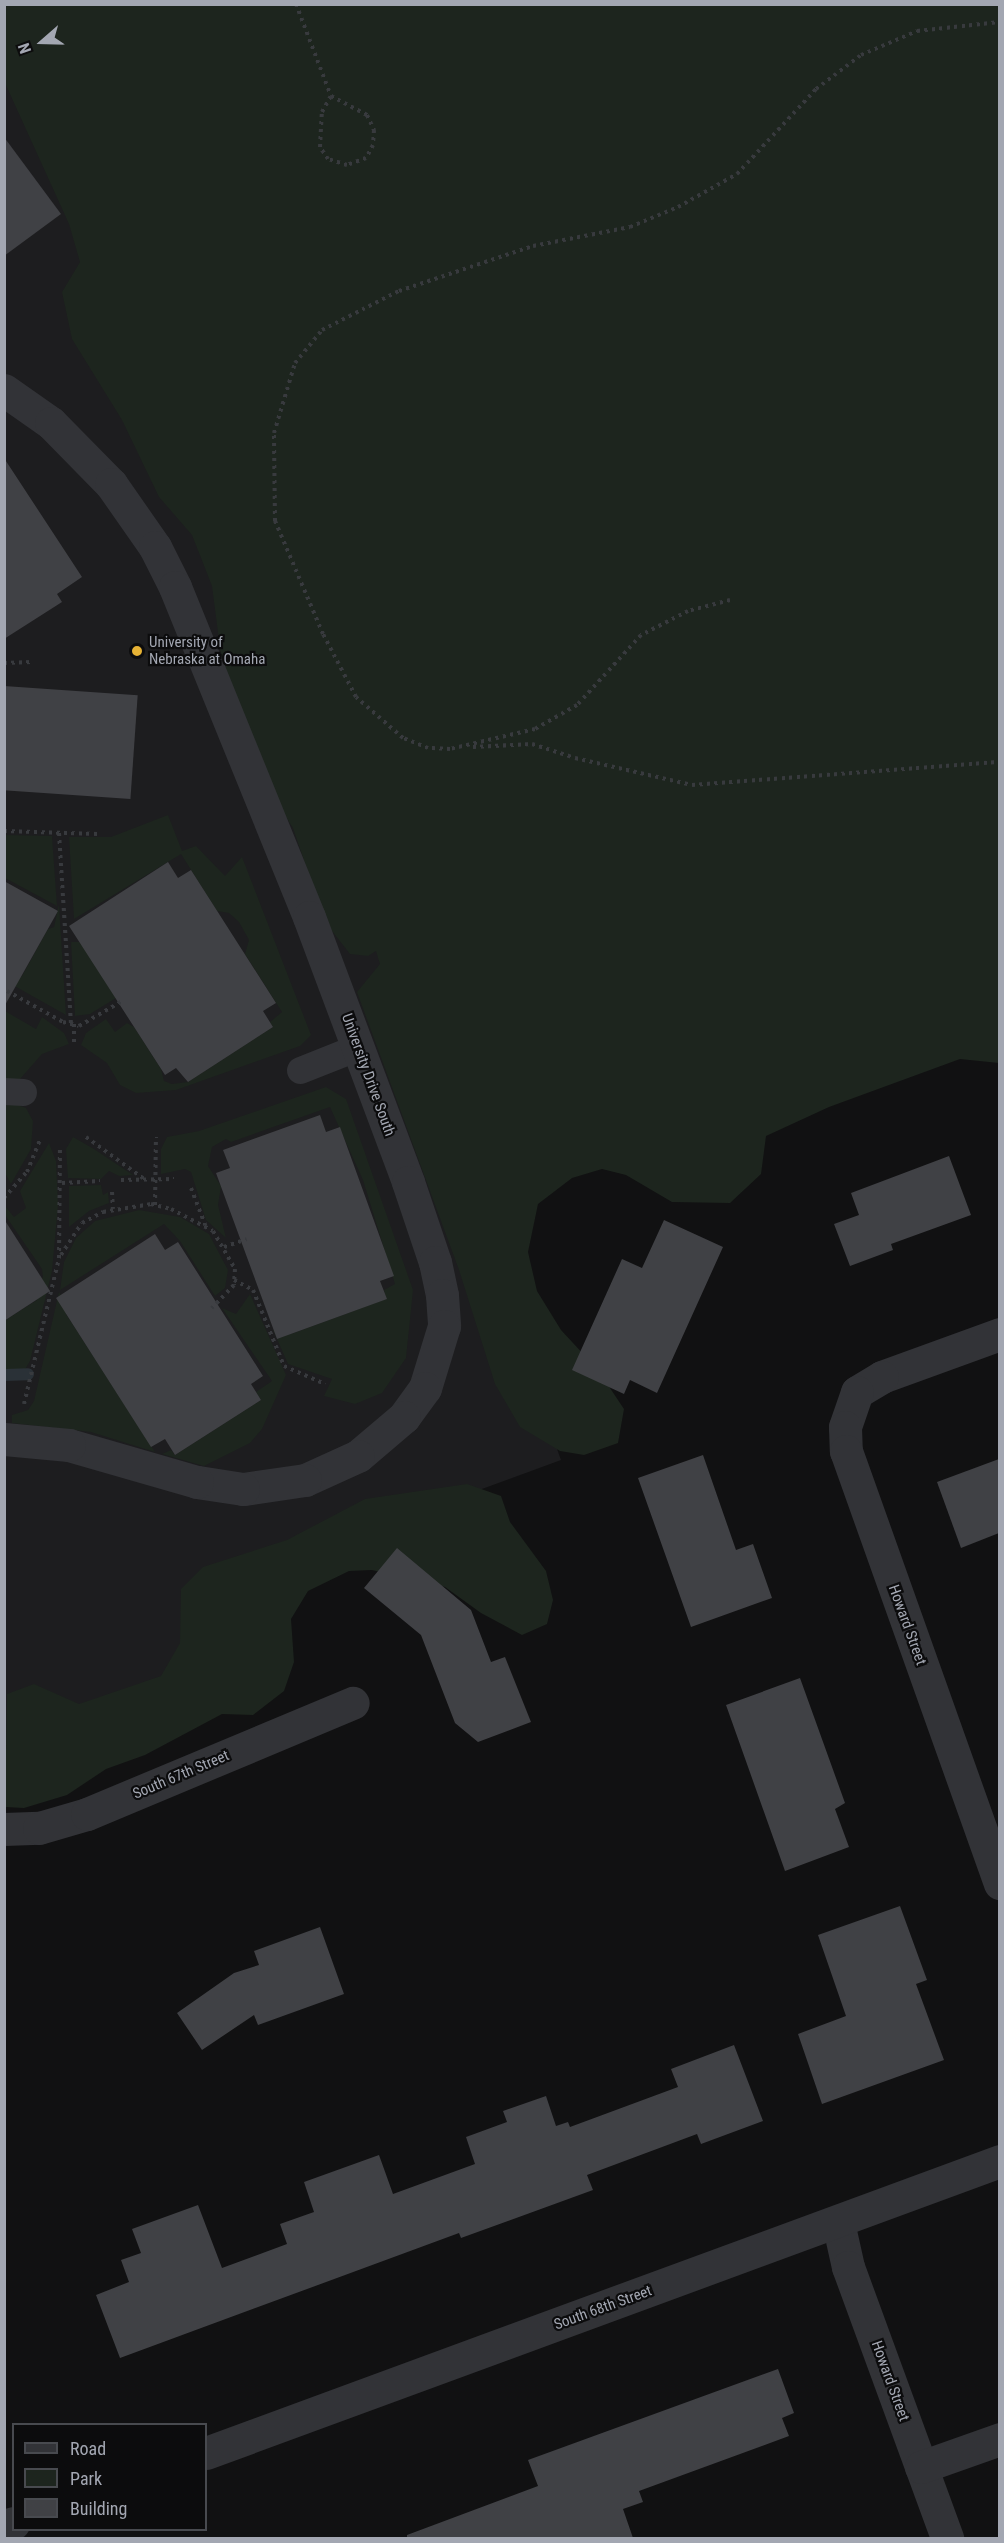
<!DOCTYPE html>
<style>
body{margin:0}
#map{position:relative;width:1004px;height:2543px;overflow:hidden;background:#111112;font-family:"Roboto Condensed",sans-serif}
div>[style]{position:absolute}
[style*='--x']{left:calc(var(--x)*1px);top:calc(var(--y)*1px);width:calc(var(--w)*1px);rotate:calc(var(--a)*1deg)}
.built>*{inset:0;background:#1d1d1f}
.green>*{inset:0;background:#1d251e}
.stream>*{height:12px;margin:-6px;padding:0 6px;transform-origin:6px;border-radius:6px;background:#2a3137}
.building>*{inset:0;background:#404145;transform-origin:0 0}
.path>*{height:4px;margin-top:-2px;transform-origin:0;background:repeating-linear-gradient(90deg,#383a3e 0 3px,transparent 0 7.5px)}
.pedestrian>*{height:27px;margin:-13.5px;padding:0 13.5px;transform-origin:13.5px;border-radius:13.5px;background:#323337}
.minor>*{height:33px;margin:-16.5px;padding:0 16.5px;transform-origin:16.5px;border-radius:16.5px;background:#323337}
.dots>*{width:16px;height:16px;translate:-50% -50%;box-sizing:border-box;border:3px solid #0c0c0d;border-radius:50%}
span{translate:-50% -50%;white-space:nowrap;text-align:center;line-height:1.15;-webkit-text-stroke:4.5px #0c0c0d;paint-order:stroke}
.poi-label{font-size:15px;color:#a3a7b2}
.left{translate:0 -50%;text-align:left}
.street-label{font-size:15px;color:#a3a7b2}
.frame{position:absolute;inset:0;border:6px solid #a3a7b2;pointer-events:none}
.legend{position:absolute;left:12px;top:2423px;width:195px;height:108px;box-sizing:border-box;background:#0c0c0d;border:2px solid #484a4f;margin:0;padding:8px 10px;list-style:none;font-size:18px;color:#a3a7b2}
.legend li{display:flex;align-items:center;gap:12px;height:30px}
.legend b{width:30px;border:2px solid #484a4f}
.north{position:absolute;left:12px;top:12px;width:60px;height:60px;-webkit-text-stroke:4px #0c0c0d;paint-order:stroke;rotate:250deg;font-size:16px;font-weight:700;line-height:24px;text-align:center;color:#a3a7b2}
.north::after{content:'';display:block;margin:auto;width:21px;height:27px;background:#a3a7b2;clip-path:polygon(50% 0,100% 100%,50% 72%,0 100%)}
</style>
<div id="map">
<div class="built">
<i style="clip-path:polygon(36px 4px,561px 1460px,282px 1562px,251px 1647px,5px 1746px,4px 5px)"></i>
</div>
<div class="green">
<i style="clip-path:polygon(5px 5px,999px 5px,999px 1063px,960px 1059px,829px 1107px,766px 1136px,761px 1174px,730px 1203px,672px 1202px,626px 1175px,602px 1169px,572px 1178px,538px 1204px,528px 1252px,537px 1291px,561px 1330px,598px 1370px,624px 1409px,618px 1443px,584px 1455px,560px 1451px,520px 1427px,495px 1384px,459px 1270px,357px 992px,380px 964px,376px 951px,368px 956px,350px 954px,325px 922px,293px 828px,252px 764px,223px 671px,212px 586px,192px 535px,159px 497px,122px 420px,72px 339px,62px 292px,80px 262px,69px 224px,5px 83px)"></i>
<i style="clip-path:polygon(168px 815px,182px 851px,196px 846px,225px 876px,242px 857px,311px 1035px,300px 1046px,176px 1090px,136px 1093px,120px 1085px,107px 1063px,81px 1045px,86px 1033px,106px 1019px,115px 1032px,127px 1023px,134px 1027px,161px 1069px,164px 1081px,172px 1084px,188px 1082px,273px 1027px,270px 1022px,282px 1012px,245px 954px,249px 940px,239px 922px,229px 913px,217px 911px,181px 854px,74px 919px,69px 837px,111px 837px)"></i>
<i style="clip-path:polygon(5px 835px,52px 836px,57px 906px,5px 878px)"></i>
<i style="clip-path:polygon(59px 904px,60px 921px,66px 1015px,11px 984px,22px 976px,48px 929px,54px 927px)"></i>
<i style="clip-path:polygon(71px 942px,79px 942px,121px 995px,90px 1014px,75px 1016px)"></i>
<i style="clip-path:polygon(5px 1011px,36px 1029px,42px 1017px,64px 1033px,69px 1044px,42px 1054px,20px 1079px,5px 1082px)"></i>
<i style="clip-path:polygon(326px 1087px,346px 1099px,413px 1290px,406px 1358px,382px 1393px,355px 1404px,324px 1396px,332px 1379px,288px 1364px,273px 1330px,288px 1326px,291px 1334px,386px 1299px,384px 1290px,395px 1284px,363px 1180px,330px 1107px,231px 1142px,226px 1139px,212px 1147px,208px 1166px,221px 1186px,218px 1205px,226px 1238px,206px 1220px,191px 1172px,185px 1169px,161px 1174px,161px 1149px,167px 1137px,199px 1131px)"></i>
<i style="clip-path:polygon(4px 1100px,26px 1108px,33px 1121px,31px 1149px,11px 1184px,5px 1173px)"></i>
<i style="clip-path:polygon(73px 1137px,94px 1149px,133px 1175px,119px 1176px,109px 1171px,101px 1179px,68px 1178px,66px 1149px)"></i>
<i style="clip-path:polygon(49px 1143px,56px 1161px,58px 1205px,52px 1271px,30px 1361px,24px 1371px,5px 1372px,4px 1321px,37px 1300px,32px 1290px,43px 1277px,42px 1269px,5px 1215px,5px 1206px,14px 1217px,26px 1208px,20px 1191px)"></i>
<i style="clip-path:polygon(101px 1185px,103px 1195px,108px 1192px,109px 1203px,89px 1211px,69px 1227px,69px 1186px)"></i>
<i style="clip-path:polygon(139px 1210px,180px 1217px,209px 1234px,228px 1270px,225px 1288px,215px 1296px,180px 1241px,164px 1224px,60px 1290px,64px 1262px,76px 1238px,95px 1221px)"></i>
<i style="clip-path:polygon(59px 1292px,71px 1311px,66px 1314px,155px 1452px,91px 1432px,12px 1423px,12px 1415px,28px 1410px,34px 1401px)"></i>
<i style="clip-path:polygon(250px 1294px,286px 1375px,262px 1429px,250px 1443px,204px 1466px,162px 1454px,171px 1450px,175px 1455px,261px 1400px,256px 1392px,272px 1381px,222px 1308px,236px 1314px)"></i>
<i style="clip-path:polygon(467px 1484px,501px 1496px,510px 1522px,546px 1571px,553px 1600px,547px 1624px,522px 1635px,481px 1613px,445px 1587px,372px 1570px,349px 1571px,308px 1591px,291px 1619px,294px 1662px,284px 1691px,253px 1715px,222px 1714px,145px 1755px,106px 1769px,67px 1795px,24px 1808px,5px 1807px,7px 1694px,34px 1684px,79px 1704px,161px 1676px,180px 1643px,181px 1589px,203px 1567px,287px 1540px,365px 1499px)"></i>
</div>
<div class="stream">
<i style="--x:4;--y:1375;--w:24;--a:-2"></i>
</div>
<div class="building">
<i style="clip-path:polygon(4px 137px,61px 214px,4px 256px)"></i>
<i style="clip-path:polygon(4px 458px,82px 577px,57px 594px,62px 602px,4px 639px)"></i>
<i style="left:4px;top:686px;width:134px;height:104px;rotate:4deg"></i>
<i style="clip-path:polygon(168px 862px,178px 878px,191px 870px,276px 1003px,263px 1011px,273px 1027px,188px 1082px,176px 1068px,165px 1075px,69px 926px)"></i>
<i style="clip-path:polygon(4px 881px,58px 911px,4px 1007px)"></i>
<i style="clip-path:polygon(320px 1115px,326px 1132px,340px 1127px,394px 1276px,380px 1281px,387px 1299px,277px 1339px,216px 1173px,230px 1168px,223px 1150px)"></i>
<i style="clip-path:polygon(949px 1156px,971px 1215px,891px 1244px,893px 1250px,850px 1266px,834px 1224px,859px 1215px,851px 1193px)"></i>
<i style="clip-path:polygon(4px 1219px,50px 1291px,4px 1321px)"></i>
<i style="clip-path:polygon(664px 1220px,723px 1247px,657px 1393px,630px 1380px,624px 1394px,572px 1370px,622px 1259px,642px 1268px)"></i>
<i style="clip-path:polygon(155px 1234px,165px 1250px,178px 1242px,263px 1376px,251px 1384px,261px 1400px,175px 1455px,165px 1439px,151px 1447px,56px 1298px)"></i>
<i style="clip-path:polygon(703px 1455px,736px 1550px,753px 1544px,772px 1598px,691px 1627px,638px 1478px)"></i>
<i style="clip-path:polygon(999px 1459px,999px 1533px,961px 1548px,937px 1482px)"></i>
<i style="clip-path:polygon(397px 1548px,471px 1610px,491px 1662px,505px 1657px,531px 1722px,478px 1742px,455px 1723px,421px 1635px,364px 1588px)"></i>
<i style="clip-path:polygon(800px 1678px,845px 1803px,835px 1809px,849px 1847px,785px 1871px,726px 1705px)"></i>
<i style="clip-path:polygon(900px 1906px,927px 1980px,916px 1984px,944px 2060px,822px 2104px,798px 2034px,846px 2016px,818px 1935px)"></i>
<i style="clip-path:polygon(320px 1927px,344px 1994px,258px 2025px,254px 2015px,202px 2050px,177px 2013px,234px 1973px,259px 1965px,254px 1951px)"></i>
<i style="clip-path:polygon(734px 2045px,763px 2121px,701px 2144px,697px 2134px,587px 2175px,593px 2190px,461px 2238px,459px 2233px,120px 2358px,96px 2295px,129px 2282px,121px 2260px,141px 2253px,132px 2229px,198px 2205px,222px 2268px,287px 2244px,280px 2224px,314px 2212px,304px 2182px,379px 2155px,393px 2194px,475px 2164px,466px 2137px,507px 2122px,503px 2111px,546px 2096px,556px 2126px,568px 2122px,570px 2127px,678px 2087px,671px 2069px)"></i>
<i style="clip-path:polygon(778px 2369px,794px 2413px,782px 2418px,789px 2436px,639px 2491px,643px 2502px,623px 2509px,633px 2538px,407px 2538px,407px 2535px,538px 2486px,528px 2460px)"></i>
</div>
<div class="path">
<i style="--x:296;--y:4;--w:98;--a:69.2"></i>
<i style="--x:331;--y:96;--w:41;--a:27.8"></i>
<i style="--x:367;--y:115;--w:17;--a:65"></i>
<i style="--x:374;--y:130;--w:15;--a:94"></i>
<i style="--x:373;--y:145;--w:15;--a:118"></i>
<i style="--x:366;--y:158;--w:20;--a:160"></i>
<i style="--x:347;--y:165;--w:20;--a:-162"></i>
<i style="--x:328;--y:159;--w:14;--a:-124"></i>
<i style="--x:320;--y:147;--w:35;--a:-87"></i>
<i style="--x:322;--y:112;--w:18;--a:-61"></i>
<i style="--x:730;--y:600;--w:43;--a:165.3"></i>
<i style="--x:688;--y:611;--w:53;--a:152.9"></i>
<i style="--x:641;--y:635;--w:95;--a:132.4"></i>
<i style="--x:577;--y:705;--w:48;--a:150.3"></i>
<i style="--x:535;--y:729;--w:87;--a:166.8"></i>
<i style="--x:450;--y:749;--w:22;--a:-177"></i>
<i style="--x:428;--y:748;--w:27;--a:-158"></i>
<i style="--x:403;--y:738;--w:62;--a:-138.9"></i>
<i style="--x:356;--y:697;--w:71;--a:-117.6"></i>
<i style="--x:323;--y:634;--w:123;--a:-113"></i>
<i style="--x:275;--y:521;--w:88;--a:-90.7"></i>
<i style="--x:274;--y:433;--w:73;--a:-73.3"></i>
<i style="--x:295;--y:363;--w:43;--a:-50.7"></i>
<i style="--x:322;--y:330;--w:86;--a:-26.9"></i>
<i style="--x:399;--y:291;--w:141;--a:-18.6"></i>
<i style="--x:533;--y:246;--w:99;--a:-11.1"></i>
<i style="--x:630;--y:227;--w:52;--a:-22.6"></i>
<i style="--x:678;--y:207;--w:68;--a:-29.2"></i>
<i style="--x:737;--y:174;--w:116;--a:-47.1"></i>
<i style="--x:816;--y:89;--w:56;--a:-37.1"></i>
<i style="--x:861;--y:55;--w:61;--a:-23.2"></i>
<i style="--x:917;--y:31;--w:83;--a:-6.2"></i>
<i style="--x:4;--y:663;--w:28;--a:-2"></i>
<i style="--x:473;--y:747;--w:59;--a:-2.9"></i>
<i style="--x:532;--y:744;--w:45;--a:18"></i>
<i style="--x:575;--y:758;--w:120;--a:13"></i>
<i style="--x:692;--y:785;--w:309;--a:-4.3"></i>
<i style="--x:4;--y:831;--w:94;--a:1.8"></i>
<i style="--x:59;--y:833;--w:191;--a:86.4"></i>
<i style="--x:7;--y:991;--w:64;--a:29"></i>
<i style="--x:63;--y:1022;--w:16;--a:14"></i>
<i style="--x:79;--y:1026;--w:52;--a:-30"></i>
<i style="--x:74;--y:1024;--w:20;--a:90"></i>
<i style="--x:86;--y:1137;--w:72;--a:35.9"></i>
<i style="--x:121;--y:1180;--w:53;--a:-1.1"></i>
<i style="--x:62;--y:1183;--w:38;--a:-3"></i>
<i style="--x:191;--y:1188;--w:40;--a:69"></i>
<i style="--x:112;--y:1192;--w:17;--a:87"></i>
<i style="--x:4;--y:1198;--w:35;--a:-49"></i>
<i style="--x:27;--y:1172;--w:35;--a:-68"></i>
<i style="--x:155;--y:1205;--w:68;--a:-89.2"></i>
<i style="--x:224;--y:1247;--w:24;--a:-19"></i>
<i style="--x:61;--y:1255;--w:38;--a:-57"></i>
<i style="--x:82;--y:1223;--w:24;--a:-28"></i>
<i style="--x:103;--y:1212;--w:49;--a:-9.5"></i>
<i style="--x:151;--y:1204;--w:21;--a:14"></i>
<i style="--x:171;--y:1209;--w:47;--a:27.6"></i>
<i style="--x:213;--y:1231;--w:44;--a:59.9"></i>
<i style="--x:235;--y:1269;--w:16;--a:94"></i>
<i style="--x:234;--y:1285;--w:32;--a:134"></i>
<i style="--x:234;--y:1280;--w:21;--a:28"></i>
<i style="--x:253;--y:1290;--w:82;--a:67.8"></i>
<i style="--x:284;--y:1366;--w:45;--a:23.7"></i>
<i style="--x:24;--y:1404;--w:150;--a:-76.5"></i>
<i style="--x:59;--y:1258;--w:108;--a:-89.5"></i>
</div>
<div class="pedestrian">
<i style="--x:300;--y:1070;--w:62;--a:-21.6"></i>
<i style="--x:4;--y:1091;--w:19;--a:3"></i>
</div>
<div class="minor">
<i style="--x:4;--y:390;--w:57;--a:35.1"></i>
<i style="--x:51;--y:423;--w:86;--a:45.5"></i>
<i style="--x:111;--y:484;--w:77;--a:55.1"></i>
<i style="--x:155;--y:547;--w:45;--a:63.4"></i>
<i style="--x:175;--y:587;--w:356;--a:67.9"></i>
<i style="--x:309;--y:917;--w:283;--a:69.5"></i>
<i style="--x:408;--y:1182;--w:84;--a:71.4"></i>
<i style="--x:435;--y:1262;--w:34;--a:78"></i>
<i style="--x:442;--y:1295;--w:31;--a:86"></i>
<i style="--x:444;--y:1326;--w:65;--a:107"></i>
<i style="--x:425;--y:1388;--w:36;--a:126"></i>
<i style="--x:404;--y:1417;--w:60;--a:139.7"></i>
<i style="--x:358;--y:1456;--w:58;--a:155.6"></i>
<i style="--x:305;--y:1480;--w:63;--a:171.7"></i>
<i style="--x:243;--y:1489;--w:47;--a:-171.3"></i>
<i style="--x:197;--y:1482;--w:133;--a:-163.9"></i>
<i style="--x:69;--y:1445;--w:65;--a:-174.7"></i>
<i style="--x:1000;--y:1334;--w:126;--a:160"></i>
<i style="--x:882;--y:1377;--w:29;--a:149"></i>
<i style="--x:857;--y:1392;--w:37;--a:109"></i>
<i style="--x:845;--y:1427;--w:24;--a:88"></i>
<i style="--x:846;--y:1451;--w:459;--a:70.4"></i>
<i style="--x:4;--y:1829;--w:35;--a:-2"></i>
<i style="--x:39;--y:1828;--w:50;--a:-16.3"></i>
<i style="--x:87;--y:1814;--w:288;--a:-22.7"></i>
<i style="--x:838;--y:2222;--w:46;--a:77.5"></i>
<i style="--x:848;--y:2267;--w:289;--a:69.9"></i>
<i style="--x:206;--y:2453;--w:846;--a:-20.19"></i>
<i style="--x:921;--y:2467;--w:84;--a:-19.5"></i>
<i style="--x:4;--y:2526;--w:10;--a:-17"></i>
</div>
<div class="dots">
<i style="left:137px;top:651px;background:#e6b235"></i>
</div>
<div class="poi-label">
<span class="left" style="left:149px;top:651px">University of<br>Nebraska at Omaha</span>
</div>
<div class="street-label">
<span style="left:368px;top:1075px;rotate:70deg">University Drive South</span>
<span style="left:907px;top:1625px;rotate:70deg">Howard Street</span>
<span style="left:181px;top:1775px;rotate:-23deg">South 67th Street</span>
<span style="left:603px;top:2308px;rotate:-20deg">South 68th Street</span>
<span style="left:890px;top:2381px;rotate:70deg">Howard Street</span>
</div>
<div class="frame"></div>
<ul class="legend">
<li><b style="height:8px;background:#323337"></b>Road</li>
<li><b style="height:16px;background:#1d251e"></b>Park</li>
<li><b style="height:16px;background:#404145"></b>Building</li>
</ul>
<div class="north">N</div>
</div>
